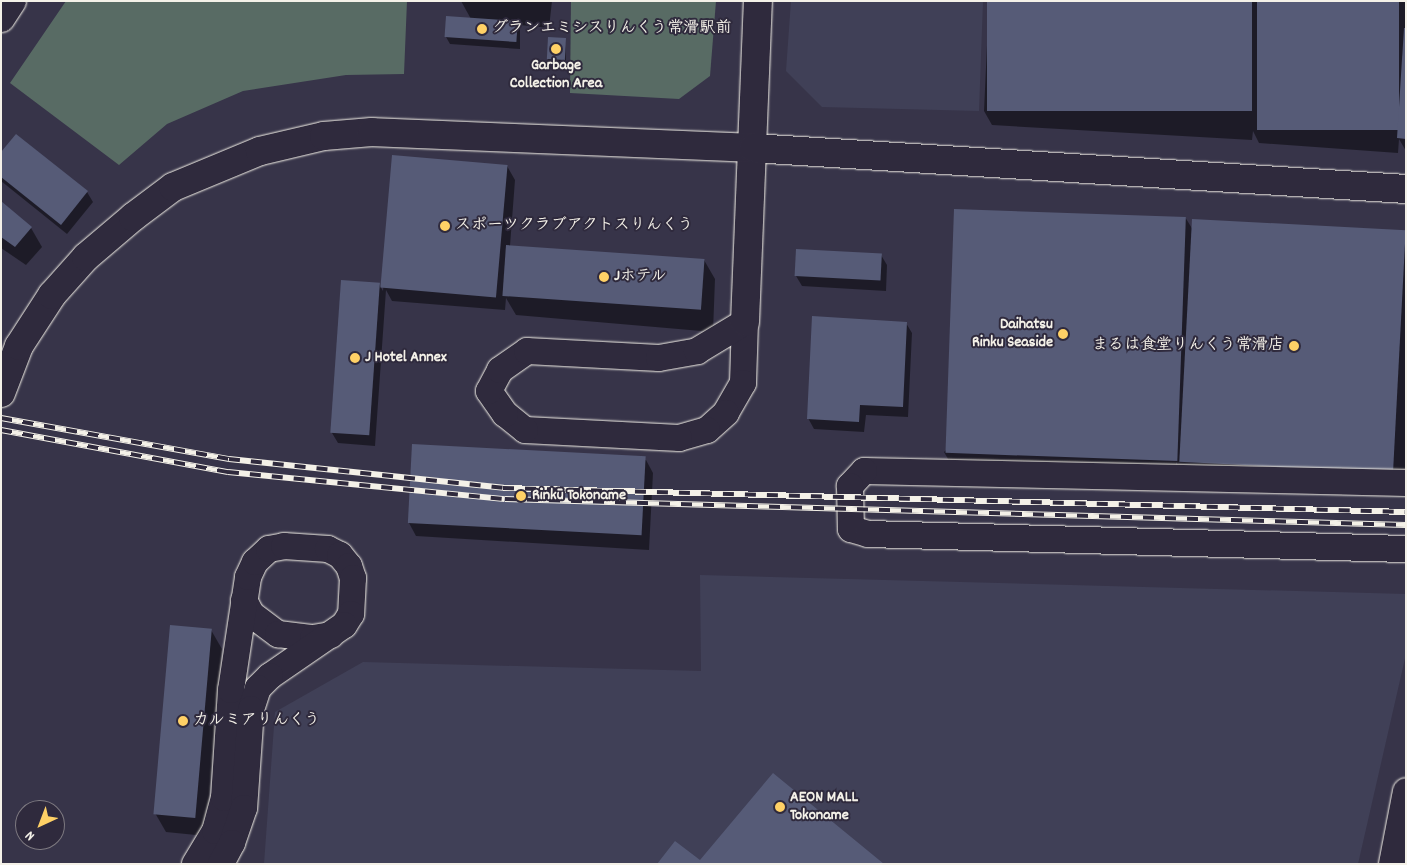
<!DOCTYPE html>
<meta charset="utf-8">
<style>
body{margin:0}
#map{position:relative;width:1407px;height:865px;overflow:hidden;background:#373449;font-family:Dekko,"Klee One",sans-serif}
div>[style]{position:absolute}
[style*='--x']{left:calc(var(--x)*1px);top:calc(var(--y)*1px);width:calc(var(--w)*1px);rotate:calc(var(--a)*1deg)}
.built>*{inset:0;background:#404057}
.green>*{inset:0;background:#586b64}
.shadow>*{inset:0;background:#0007}
.building>*{inset:0;background:#565b77;transform-origin:0 0}
.roads{filter:drop-shadow(0 0 1px #f4f1e8) drop-shadow(0 0 1px #f4f1e8)}
.minor>*{height:26px;margin:-13px;padding:0 13px;transform-origin:13px;border-radius:13px;background:#2f2a3d}
.tertiary>*{height:28px;margin:-14px;padding:0 14px;transform-origin:14px;border-radius:14px;background:#2f2a3d}
.rail>*{height:5.5px;margin-top:-2.75px;transform-origin:0;background:repeating-linear-gradient(90deg,#2f2a3d 0 11px,#f4f1e8 0 22px);box-sizing:border-box;border-block:1px solid #f4f1e8}
.dots>*{width:14px;height:14px;translate:-50% -50%;box-sizing:border-box;border:2px solid #2f2a3d;border-radius:50%}
span{translate:-50% -50%;white-space:nowrap;text-align:center;line-height:1.15;-webkit-text-stroke:4px #2f2a3d;paint-order:stroke}
.poi-label{font-size:16px;color:#f4f1e8;font-weight:700}
.left{translate:0 -50%;text-align:left}
.right{translate:-100% -50%;text-align:right}
.frame{position:absolute;inset:0;border:2px solid #f4f1e8;pointer-events:none}
.north{position:absolute;left:15px;top:800px;width:50px;height:50px;box-sizing:border-box;background:#2f2a3d;border:1px solid #7e7a81;border-radius:50%;rotate:223deg;font-size:14px;font-weight:700;line-height:20px;text-align:center;color:#f4f1e8}
.north::after{content:'';display:block;margin:auto;width:18px;height:22px;background:#ffd166;clip-path:polygon(50% 0,100% 100%,50% 72%,0 100%)}
</style>
<div id="map">
<div class="built">
<i style="clip-path:polygon(791px 1px,983px 1px,979px 111px,822px 107px,786px 71px)"></i>
<i style="clip-path:polygon(700px 575px,1406px 594px,1406px 654px,1358px 864px,264px 864px,275px 712px,363px 662px,701px 671px)"></i>
</div>
<div class="green">
<i style="clip-path:polygon(66px 1px,407px 1px,404px 74px,346px 75px,243px 91px,167px 124px,119px 165px,10px 83px)"></i>
<i style="clip-path:polygon(571px 1px,716px 1px,710px 76px,679px 99px,570px 93px)"></i>
</div>
<div class="shadow">
<i style="clip-path:polygon(461px 1px,552px 1px,549px 28px,520px 25px,520px 49px,450px 44px,446px 37px,447px 17px,471px 19px)"></i>
<i style="clip-path:polygon(989px 1px,1406px 1px,1406px 151px,1399px 139px,1398px 153px,1259px 143px,1253px 131px,1252px 140px,992px 125px,984px 111px)"></i>
<i style="clip-path:polygon(565px 40px,566px 63px,549px 62px,548px 59px)"></i>
<i style="clip-path:polygon(1px 154px,87px 192px,93px 202px,67px 234px,1px 181px)"></i>
<i style="clip-path:polygon(394px 157px,507px 166px,515px 180px,510px 246px,704px 260px,715px 279px,713px 332px,516px 315px,506px 298px,505px 310px,392px 301px,386px 290px,375px 446px,338px 443px,332px 433px,379px 284px,383px 291px)"></i>
<i style="clip-path:polygon(1px 202px,31px 228px,42px 247px,26px 265px,1px 248px)"></i>
<i style="clip-path:polygon(1185px 217px,1193px 230px,1406px 231px,1406px 481px,1183px 475px,1176px 462px,1176px 474px,952px 466px,944px 452px)"></i>
<i style="clip-path:polygon(881px 255px,887px 265px,886px 291px,802px 286px,796px 276px)"></i>
<i style="clip-path:polygon(906px 323px,912px 333px,908px 417px,866px 415px,864px 432px,814px 429px,808px 418px)"></i>
<i style="clip-path:polygon(646px 460px,653px 473px,649px 550px,416px 536px,409px 523px)"></i>
<i style="clip-path:polygon(211px 630px,222px 649px,206px 836px,166px 832px,155px 813px)"></i>
</div>
<div class="building">
<i style="left:987px;top:1px;width:265px;height:110px"></i>
<i style="left:1257px;top:1px;width:142px;height:129px"></i>
<i style="left:446px;top:16px;width:72px;height:21px;rotate:4deg"></i>
<i style="clip-path:polygon(1404px 28px,1406px 28px,1406px 139px,1397px 138px)"></i>
<i style="left:548px;top:37px;width:18px;height:22px;rotate:3deg"></i>
<i style="clip-path:polygon(16px 134px,88px 191px,61px 225px,1px 177px,1px 152px)"></i>
<i style="left:392px;top:155px;width:116px;height:133px;rotate:5deg"></i>
<i style="clip-path:polygon(1px 201px,32px 227px,15px 247px,1px 237px)"></i>
<i style="left:954px;top:209px;width:232px;height:244px;rotate:2deg"></i>
<i style="left:1192px;top:219px;width:214px;height:243px;rotate:3deg"></i>
<i style="left:506px;top:245px;width:199px;height:51px;rotate:4deg"></i>
<i style="left:796px;top:249px;width:86px;height:27px;rotate:3deg"></i>
<i style="left:341px;top:280px;width:39px;height:153px;rotate:4deg"></i>
<i style="clip-path:polygon(812px 316px,907px 322px,903px 407px,860px 405px,859px 422px,807px 419px)"></i>
<i style="left:412px;top:444px;width:234px;height:79px;rotate:3deg"></i>
<i style="left:170px;top:625px;width:42px;height:190px;rotate:5deg"></i>
<i style="clip-path:polygon(773px 773px,884px 864px,657px 864px,675px 841px,700px 860px)"></i>
</div>
<div class="roads">
<div class="minor">
<i style="--x:745;--y:322;--w:61;--a:91.9"></i>
<i style="--x:743;--y:383;--w:34;--a:120"></i>
<i style="--x:726;--y:413;--w:25;--a:138"></i>
<i style="--x:707;--y:430;--w:29;--a:164"></i>
<i style="--x:679;--y:438;--w:154;--a:-177"></i>
<i style="--x:525;--y:430;--w:26;--a:-141"></i>
<i style="--x:505;--y:414;--w:28;--a:-125"></i>
<i style="--x:489;--y:391;--w:24;--a:-62"></i>
<i style="--x:500;--y:370;--w:33;--a:-35"></i>
<i style="--x:527;--y:351;--w:132;--a:3"></i>
<i style="--x:659;--y:358;--w:39;--a:-10"></i>
<i style="--x:697;--y:351;--w:56;--a:-31.1"></i>
<i style="--x:1406;--y:483;--w:542;--a:-178.73"></i>
<i style="--x:864;--y:471;--w:21;--a:133"></i>
<i style="--x:850;--y:486;--w:43;--a:88.7"></i>
<i style="--x:851;--y:529;--w:18;--a:16"></i>
<i style="--x:868;--y:534;--w:538;--a:1.6"></i>
<i style="--x:244;--y:600;--w:16;--a:63"></i>
<i style="--x:251;--y:614;--w:34;--a:37"></i>
<i style="--x:278;--y:634;--w:35;--a:7"></i>
<i style="--x:313;--y:638;--w:18;--a:-9"></i>
<i style="--x:195;--y:864;--w:39;--a:-59"></i>
<i style="--x:215;--y:831;--w:34;--a:-75"></i>
<i style="--x:224;--y:798;--w:108;--a:-86.3"></i>
<i style="--x:231;--y:690;--w:114;--a:-81.4"></i>
<i style="--x:248;--y:577;--w:17;--a:-65"></i>
<i style="--x:255;--y:562;--w:19;--a:-43"></i>
<i style="--x:269;--y:549;--w:15;--a:-11"></i>
<i style="--x:284;--y:546;--w:44;--a:3.9"></i>
<i style="--x:328;--y:549;--w:13;--a:27"></i>
<i style="--x:340;--y:555;--w:14;--a:51"></i>
<i style="--x:349;--y:566;--w:13;--a:72"></i>
<i style="--x:353;--y:578;--w:36;--a:93"></i>
<i style="--x:351;--y:614;--w:13;--a:122"></i>
<i style="--x:344;--y:625;--w:90;--a:145.4"></i>
<i style="--x:270;--y:676;--w:17;--a:135"></i>
<i style="--x:258;--y:688;--w:22;--a:108"></i>
<i style="--x:251;--y:709;--w:99;--a:94"></i>
<i style="--x:244;--y:808;--w:37;--a:109"></i>
<i style="--x:232;--y:843;--w:24;--a:118"></i>
<i style="--x:1392;--y:864;--w:74;--a:-79.1"></i>
</div>
<div class="tertiary">
<i style="--x:1;--y:18;--w:20;--a:-57"></i>
<i style="--x:745;--y:322;--w:321;--a:-87.7"></i>
<i style="--x:1;--y:393;--w:50;--a:-69"></i>
<i style="--x:19;--y:346;--w:61;--a:-57.1"></i>
<i style="--x:52;--y:295;--w:51;--a:-48.2"></i>
<i style="--x:86;--y:257;--w:62;--a:-40.4"></i>
<i style="--x:133;--y:217;--w:50;--a:-36.9"></i>
<i style="--x:173;--y:187;--w:94;--a:-22.5"></i>
<i style="--x:260;--y:151;--w:66;--a:-13.2"></i>
<i style="--x:324;--y:136;--w:48;--a:-4.8"></i>
<i style="--x:372;--y:132;--w:381;--a:2.4"></i>
<i style="--x:753;--y:148;--w:654;--a:3.59"></i>
</div>
</div>
<div class="rail">
<i style="--x:1;--y:418;--w:232;--a:10.2"></i>
<i style="--x:229;--y:459;--w:276;--a:6"></i>
<i style="--x:503;--y:488;--w:903;--a:1.52"></i>
<i style="--x:1;--y:430;--w:231;--a:10.5"></i>
<i style="--x:228;--y:472;--w:278;--a:5.6"></i>
<i style="--x:505;--y:499;--w:901;--a:1.65"></i>
</div>
<div class="dots">
<i style="left:482px;top:29px;background:#ffd166"></i>
<i style="left:556px;top:49px;background:#ffd166"></i>
<i style="left:445px;top:226px;background:#ffd166"></i>
<i style="left:604px;top:277px;background:#ffd166"></i>
<i style="left:1063px;top:334px;background:#ffd166"></i>
<i style="left:1294px;top:346px;background:#ffd166"></i>
<i style="left:355px;top:358px;background:#ffd166"></i>
<i style="left:521px;top:496px;background:#ffd166"></i>
<i style="left:183px;top:721px;background:#ffd166"></i>
<i style="left:780px;top:807px;background:#ffd166"></i>
</div>
<div class="poi-label">
<span class="left" style="left:492px;top:29px">グランエミシスりんくう常滑駅前</span>
<span style="left:556px;top:75px">Garbage<br>Collection Area</span>
<span class="left" style="left:455px;top:226px">スポーツクラブアクトスりんくう</span>
<span class="left" style="left:614px;top:277px">Jホテル</span>
<span class="right" style="left:1053px;top:334px">Daihatsu<br>Rinku Seaside</span>
<span class="right" style="left:1284px;top:346px">まるは食堂りんくう常滑店</span>
<span class="left" style="left:365px;top:358px">J Hotel Annex</span>
<span class="left" style="left:532px;top:496px">Rinkū Tokoname</span>
<span class="left" style="left:193px;top:721px">カルミアりんくう</span>
<span class="left" style="left:790px;top:807px">AEON MALL<br>Tokoname</span>
</div>
<div class="frame"></div>
<div class="north">N</div>
</div>
